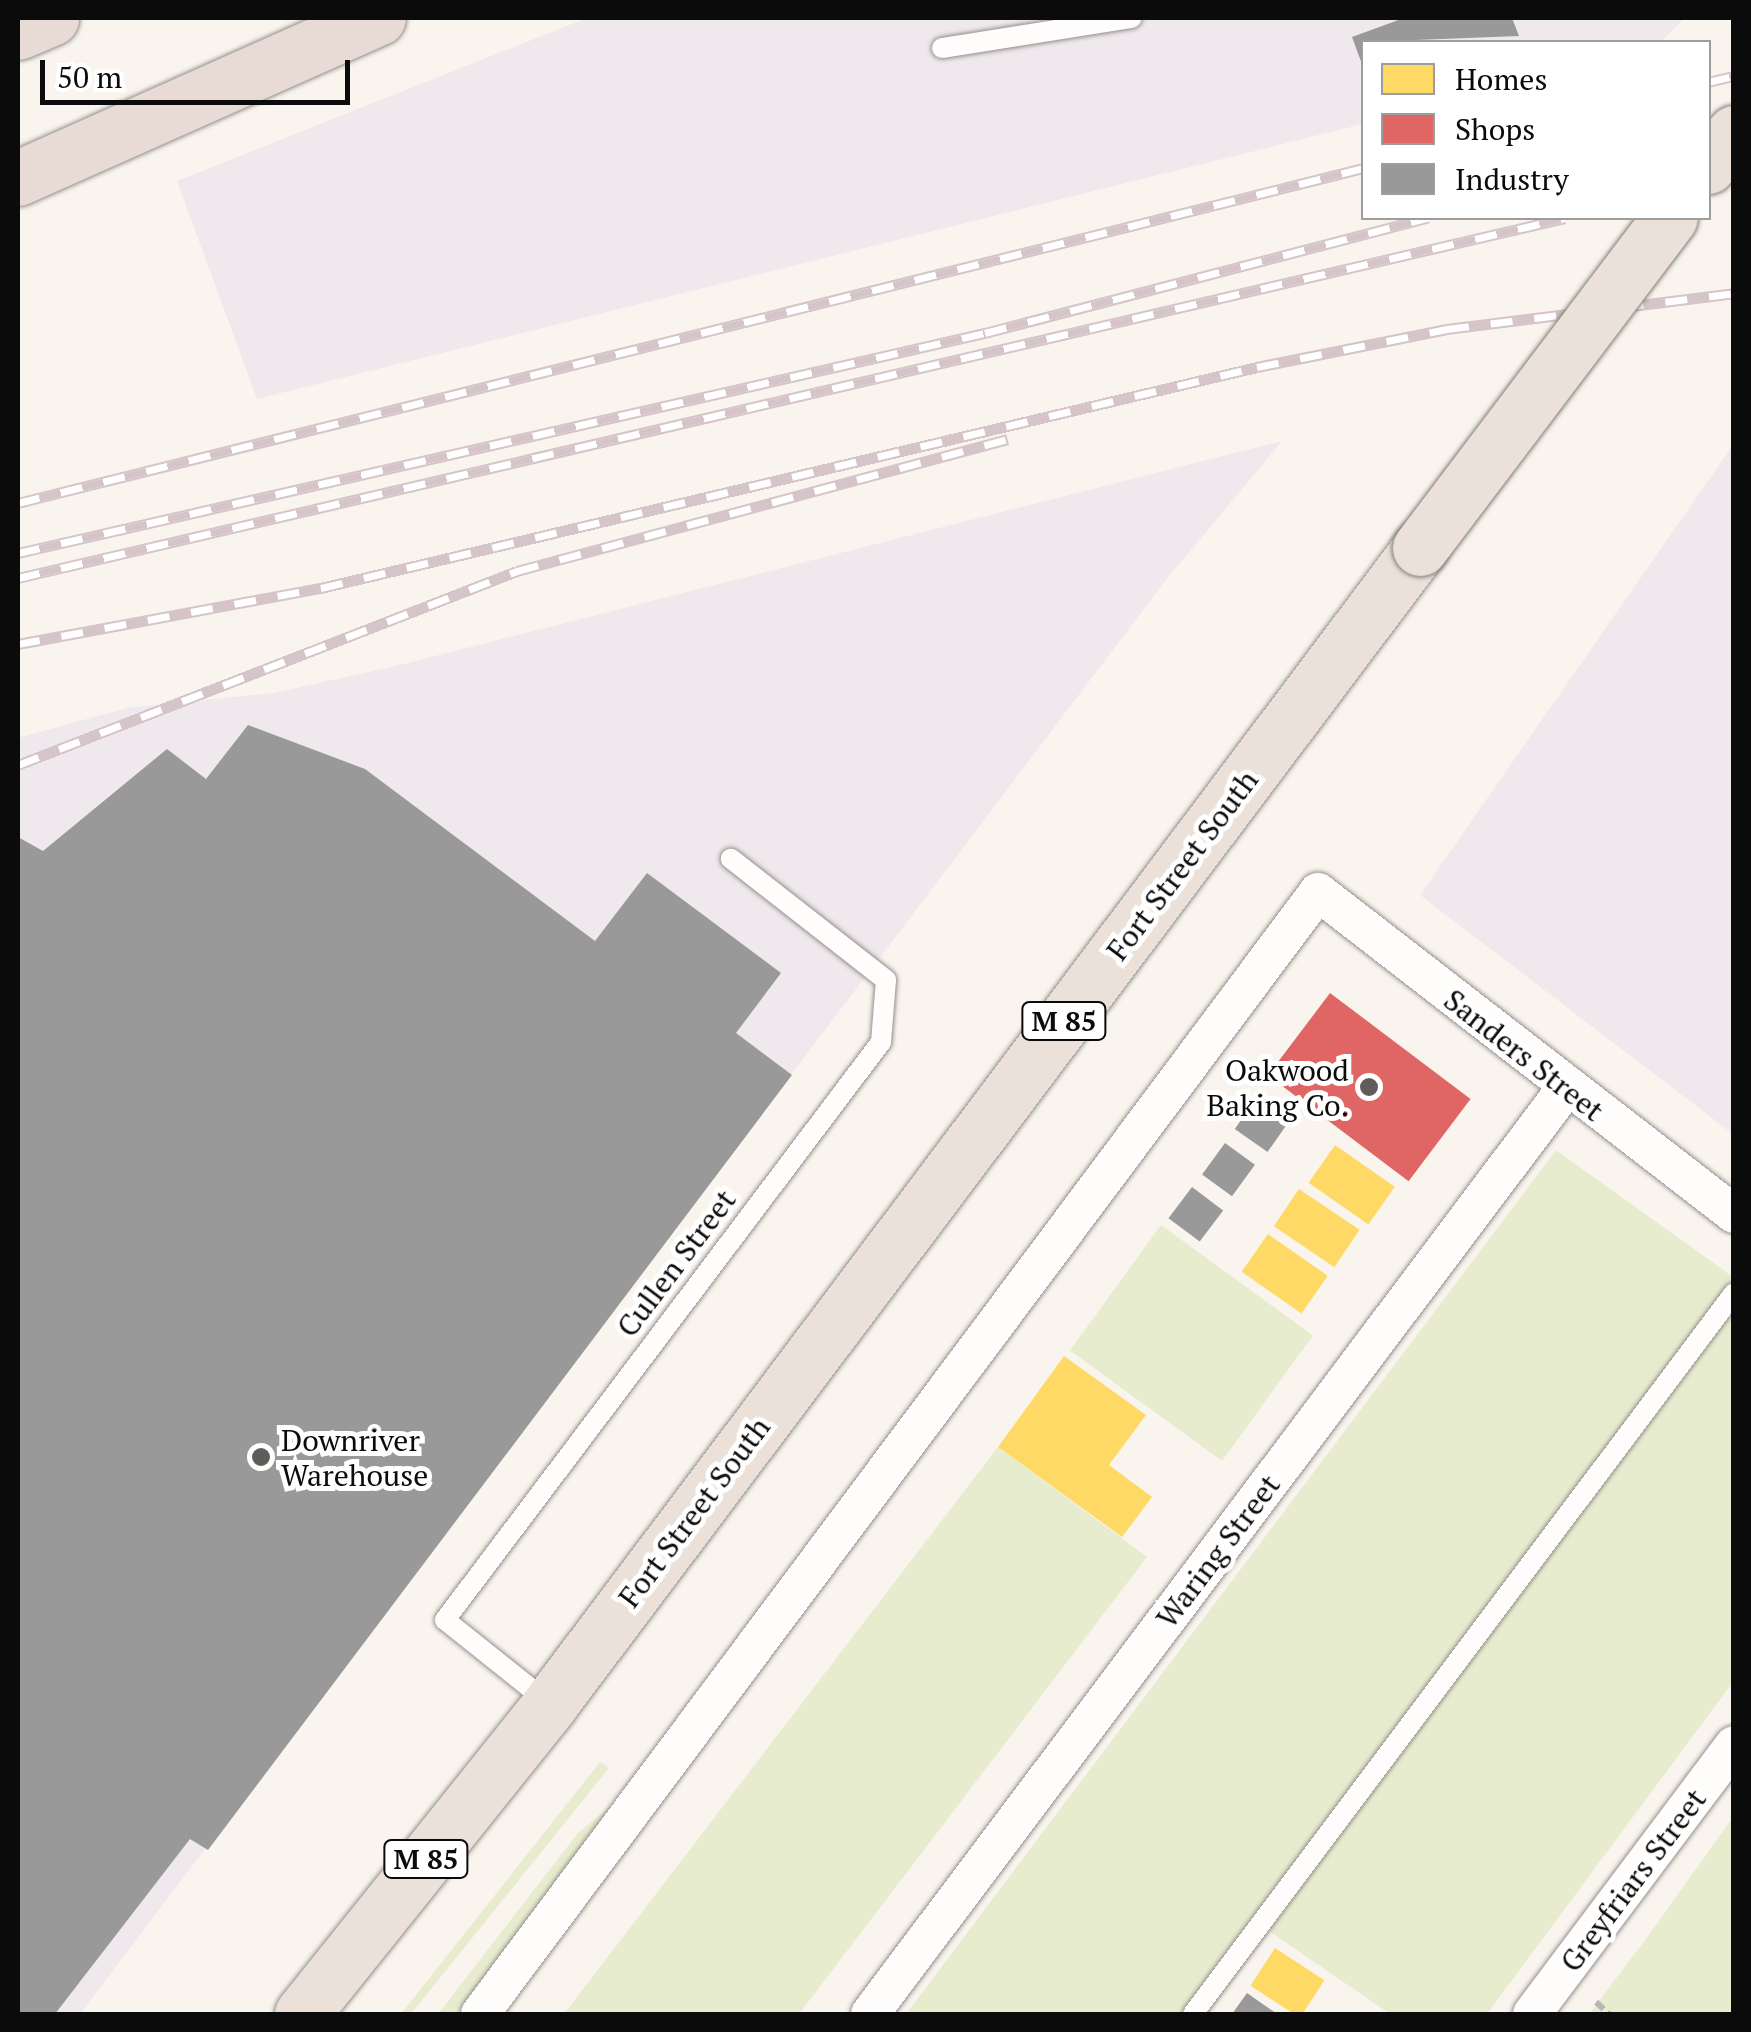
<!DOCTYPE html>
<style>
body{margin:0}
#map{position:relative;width:1751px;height:2032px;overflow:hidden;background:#faf4ee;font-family:"PT Serif",serif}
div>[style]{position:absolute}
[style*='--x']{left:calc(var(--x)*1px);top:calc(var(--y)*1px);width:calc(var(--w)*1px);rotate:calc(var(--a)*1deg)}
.industrial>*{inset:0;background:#efe8ec}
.green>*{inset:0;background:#e8eccf;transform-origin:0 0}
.homes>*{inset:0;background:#ffd966;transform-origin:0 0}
.shops>*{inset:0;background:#e06666;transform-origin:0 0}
.industry>*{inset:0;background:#999;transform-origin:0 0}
.path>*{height:6px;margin-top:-3px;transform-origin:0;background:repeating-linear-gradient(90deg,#b7b6b5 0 10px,transparent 0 15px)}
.roads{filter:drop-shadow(0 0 2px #93908d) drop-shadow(0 0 2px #93908d)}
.lane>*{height:20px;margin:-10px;padding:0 10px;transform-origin:10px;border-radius:10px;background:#fefdfc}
.street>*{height:38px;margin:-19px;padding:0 19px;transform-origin:19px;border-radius:19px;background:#fefdfc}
.primary>*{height:55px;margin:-27.5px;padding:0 27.5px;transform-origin:27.5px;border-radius:27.5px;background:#ebe1d8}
.highway>*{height:55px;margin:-27.5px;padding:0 27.5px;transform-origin:27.5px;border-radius:27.5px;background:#e8dad4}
.rail>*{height:11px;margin-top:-5.5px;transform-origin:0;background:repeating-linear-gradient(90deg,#fff 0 22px,#d5c4c8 0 44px);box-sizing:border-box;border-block:2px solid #d5c4c8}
.bridges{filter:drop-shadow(0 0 2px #807d7a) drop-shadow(0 0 2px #807d7a)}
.primary-bridge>*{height:55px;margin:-27.5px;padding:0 27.5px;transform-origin:27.5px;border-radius:27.5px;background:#ebe1d8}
.dots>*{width:28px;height:28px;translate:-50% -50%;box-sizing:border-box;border:5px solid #fff;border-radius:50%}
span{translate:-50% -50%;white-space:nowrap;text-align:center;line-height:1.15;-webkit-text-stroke:10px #fff;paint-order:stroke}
.shield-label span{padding:2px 8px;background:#fff;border:2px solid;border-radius:8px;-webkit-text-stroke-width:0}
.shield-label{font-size:28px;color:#0b0b0b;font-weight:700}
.street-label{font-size:30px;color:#0b0b0b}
.poi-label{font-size:30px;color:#0b0b0b}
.right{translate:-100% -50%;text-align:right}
.left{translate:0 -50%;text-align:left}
.frame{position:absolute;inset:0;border:20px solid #0b0b0b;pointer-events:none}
.legend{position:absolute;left:1361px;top:40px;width:350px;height:180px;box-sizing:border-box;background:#fff;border:2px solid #9d9d9d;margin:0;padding:12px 18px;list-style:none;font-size:30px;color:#0b0b0b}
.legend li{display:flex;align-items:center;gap:20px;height:50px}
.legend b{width:50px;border:2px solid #9d9d9d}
.scale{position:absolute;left:40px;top:60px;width:310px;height:45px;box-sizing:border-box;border:5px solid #0b0b0b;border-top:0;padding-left:12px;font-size:30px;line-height:35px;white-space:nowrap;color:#0b0b0b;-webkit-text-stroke:8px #fff;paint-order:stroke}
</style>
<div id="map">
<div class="industrial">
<i style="clip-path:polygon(587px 18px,1685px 18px,1661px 42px,1364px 42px,1363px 124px,257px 399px,177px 181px)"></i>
<i style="clip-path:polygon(1282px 441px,1165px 581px,80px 2014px,18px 2014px,18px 738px,127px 708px,274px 693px,400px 665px)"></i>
<i style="clip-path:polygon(1733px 445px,1733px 1134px,1420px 895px)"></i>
</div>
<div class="green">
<i style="clip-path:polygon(1556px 1150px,1733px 1277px,1733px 1682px,1487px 2014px,1390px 2014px,1269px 1931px,1207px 2014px,906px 2014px)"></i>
<i style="left:1161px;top:1225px;width:188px;height:155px;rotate:36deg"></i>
<i style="clip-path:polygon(998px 1447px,1147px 1557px,799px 2014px,564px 2014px)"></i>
<i style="clip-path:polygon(600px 1762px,609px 1768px,411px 2014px,401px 2014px)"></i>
<i style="clip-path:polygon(612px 1805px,457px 2014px,438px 2014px,578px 1833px)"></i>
<i style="clip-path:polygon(1733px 1817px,1733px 2014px,1589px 2014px,1648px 1936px)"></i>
</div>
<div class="homes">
<i style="left:1335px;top:1145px;width:73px;height:46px;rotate:35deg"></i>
<i style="left:1299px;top:1189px;width:73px;height:45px;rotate:34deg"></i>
<i style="left:1268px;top:1234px;width:73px;height:46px;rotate:35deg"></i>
<i style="clip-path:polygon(1064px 1356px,1146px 1415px,1109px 1465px,1152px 1497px,1122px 1537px,998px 1447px)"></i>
<i style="left:1275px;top:1948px;width:59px;height:45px;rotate:33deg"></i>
</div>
<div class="shops">
<i style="left:1330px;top:993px;width:176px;height:103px;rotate:37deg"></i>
</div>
<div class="industry">
<i style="clip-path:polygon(1404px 18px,1512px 18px,1519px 36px,1364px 42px,1363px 67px,1352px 37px)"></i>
<i style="clip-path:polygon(248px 725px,365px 769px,595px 941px,647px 873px,781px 973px,736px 1033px,792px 1075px,208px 1850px,190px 1839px,55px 2014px,18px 2014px,18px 837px,43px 851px,167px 749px,206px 779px)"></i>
<i style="left:1260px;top:1093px;width:40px;height:44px;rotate:35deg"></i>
<i style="left:1225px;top:1143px;width:37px;height:39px;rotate:36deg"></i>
<i style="left:1192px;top:1187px;width:39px;height:39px;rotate:37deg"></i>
<i style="clip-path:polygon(1247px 1993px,1277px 2014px,1232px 2014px)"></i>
</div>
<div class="path">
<i style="--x:1596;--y:2002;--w:18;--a:43"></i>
</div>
<div class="roads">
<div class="lane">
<i style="--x:942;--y:48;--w:192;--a:-9"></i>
<i style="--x:549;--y:1703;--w:133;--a:-141.4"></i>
<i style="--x:445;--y:1620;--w:724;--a:-52.97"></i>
<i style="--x:881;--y:1042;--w:62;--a:-85.4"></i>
<i style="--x:886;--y:980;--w:197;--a:-142"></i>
<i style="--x:1193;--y:2014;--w:901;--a:-53.12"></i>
</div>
<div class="street">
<i style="--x:480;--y:2014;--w:1400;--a:-53.24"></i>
<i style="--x:1318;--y:892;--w:526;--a:37.74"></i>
<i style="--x:870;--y:2014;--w:1158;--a:-53.07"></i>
<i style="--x:1532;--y:2014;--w:336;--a:-53.1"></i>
</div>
<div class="primary">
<i style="--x:302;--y:2014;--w:397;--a:-51.3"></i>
<i style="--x:550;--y:1704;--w:1447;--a:-53.04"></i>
</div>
<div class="highway">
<i style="--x:18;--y:32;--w:36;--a:-23"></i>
<i style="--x:18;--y:178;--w:394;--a:-24"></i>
</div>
</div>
<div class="rail">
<i style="--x:1708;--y:82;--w:27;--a:-13"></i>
<i style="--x:1708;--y:142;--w:27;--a:-13"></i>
<i style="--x:1708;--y:183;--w:27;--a:-13"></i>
<i style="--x:18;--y:503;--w:1387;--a:-13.98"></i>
<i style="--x:18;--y:553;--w:992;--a:-12.82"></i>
<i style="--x:985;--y:333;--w:458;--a:-14.6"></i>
<i style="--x:18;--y:578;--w:1588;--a:-13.1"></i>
<i style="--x:18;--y:644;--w:308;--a:-10.5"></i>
<i style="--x:321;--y:588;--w:962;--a:-13.28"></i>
<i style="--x:1257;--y:367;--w:194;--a:-11.3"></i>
<i style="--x:1447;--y:329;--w:289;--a:-7.1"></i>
<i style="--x:18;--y:765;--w:535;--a:-21.24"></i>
<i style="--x:517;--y:571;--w:508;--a:-15.05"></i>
</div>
<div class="bridges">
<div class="primary-bridge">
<i style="--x:1708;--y:166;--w:42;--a:-51.8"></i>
<i style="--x:1420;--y:548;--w:414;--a:-52.9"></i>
</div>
</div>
<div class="dots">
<i style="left:1369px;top:1087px;background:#5f5d5a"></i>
<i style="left:261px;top:1457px;background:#5f5d5a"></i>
</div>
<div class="shield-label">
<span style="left:1064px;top:1021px">M 85</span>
<span style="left:426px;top:1859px">M 85</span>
</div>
<div class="street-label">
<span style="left:1182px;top:865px;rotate:-53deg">Fort Street South</span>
<span style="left:1524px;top:1055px;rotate:38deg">Sanders Street</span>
<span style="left:676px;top:1263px;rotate:-53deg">Cullen Street</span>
<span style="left:694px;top:1512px;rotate:-53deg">Fort Street South</span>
<span style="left:1218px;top:1551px;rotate:-53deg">Waring Street</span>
<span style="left:1633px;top:1880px;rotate:-53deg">Greyfriars Street</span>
</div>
<div class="poi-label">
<span class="right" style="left:1349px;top:1087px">Oakwood<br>Baking Co.</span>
<span class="left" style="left:281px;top:1457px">Downriver<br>Warehouse</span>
</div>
<div class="frame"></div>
<ul class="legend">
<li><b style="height:28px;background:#ffd966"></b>Homes</li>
<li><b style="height:28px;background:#e06666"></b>Shops</li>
<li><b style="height:28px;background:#999"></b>Industry</li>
</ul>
<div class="scale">50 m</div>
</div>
